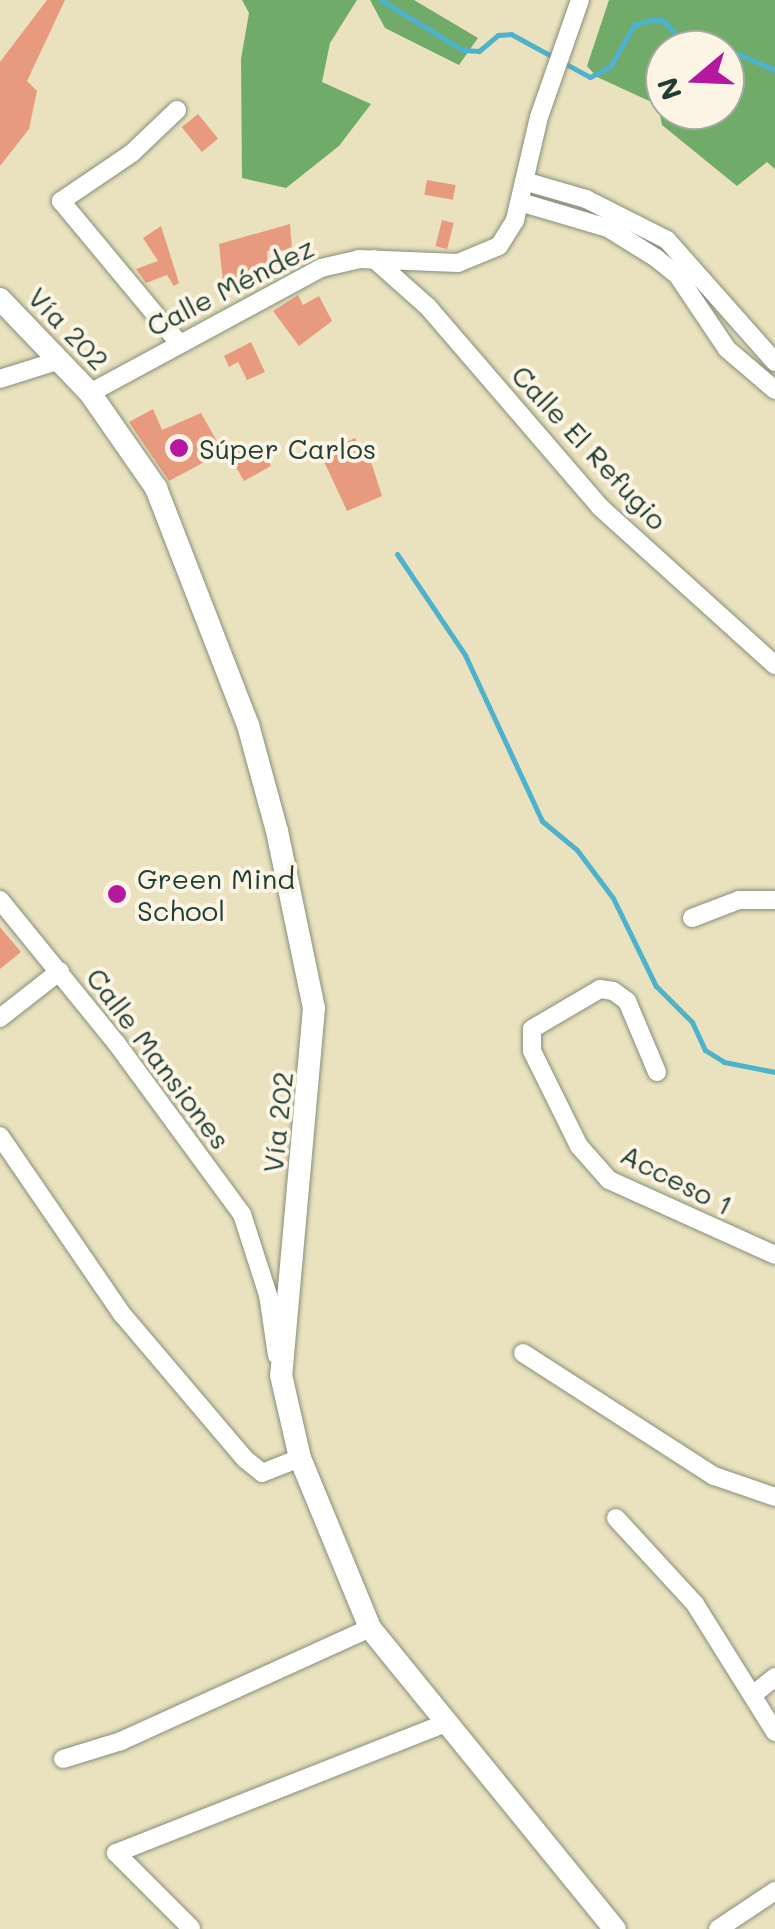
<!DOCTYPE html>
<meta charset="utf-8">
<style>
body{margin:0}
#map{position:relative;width:775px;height:1929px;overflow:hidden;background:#eae1be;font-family:Mali,sans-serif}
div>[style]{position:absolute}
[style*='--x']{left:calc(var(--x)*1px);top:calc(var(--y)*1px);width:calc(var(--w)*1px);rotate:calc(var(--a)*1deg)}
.forest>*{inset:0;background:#71ab6a}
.stream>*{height:5px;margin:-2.5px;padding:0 2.5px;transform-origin:2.5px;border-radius:2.5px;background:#4eb2cd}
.building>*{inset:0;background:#e79a7e;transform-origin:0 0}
.roads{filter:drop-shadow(0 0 2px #848f79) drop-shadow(0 0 2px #848f79)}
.minor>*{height:18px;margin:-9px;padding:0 9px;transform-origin:9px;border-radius:9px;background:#fff}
.major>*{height:22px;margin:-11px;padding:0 11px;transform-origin:11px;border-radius:11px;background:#fff}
.dots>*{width:28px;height:28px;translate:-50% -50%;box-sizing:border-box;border:5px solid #fcf5e5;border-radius:50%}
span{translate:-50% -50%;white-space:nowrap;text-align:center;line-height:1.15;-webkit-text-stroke:8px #fcf5e5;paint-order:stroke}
.street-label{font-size:28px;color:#1f3d34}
.poi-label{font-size:28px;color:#1f3d34}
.left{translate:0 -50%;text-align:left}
.north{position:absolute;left:645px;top:30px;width:100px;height:100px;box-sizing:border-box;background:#fcf5e5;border:2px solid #a4ab9e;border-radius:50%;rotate:251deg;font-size:28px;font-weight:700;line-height:40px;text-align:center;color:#1f3d34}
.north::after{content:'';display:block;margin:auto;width:35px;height:45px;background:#b5179e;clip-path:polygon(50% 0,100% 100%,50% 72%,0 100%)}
</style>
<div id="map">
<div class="forest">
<i style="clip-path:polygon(242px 0,357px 0,330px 43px,322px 82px,371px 104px,339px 146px,286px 188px,242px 178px,241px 59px,249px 13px)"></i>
<i style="clip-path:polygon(370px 0,414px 0,478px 38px,459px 65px,385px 28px)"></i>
<i style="clip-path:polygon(evenodd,609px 0,775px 0,775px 169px,767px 162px,737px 186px,662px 125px,658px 105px,597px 77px,587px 66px,609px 0,665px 50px,725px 50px,725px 110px,665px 110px,665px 50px)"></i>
</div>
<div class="stream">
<i style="--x:381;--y:0;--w:96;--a:31.4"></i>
<i style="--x:463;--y:50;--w:16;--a:4"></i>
<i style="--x:479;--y:51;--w:25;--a:-40"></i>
<i style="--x:498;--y:35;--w:13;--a:-4"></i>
<i style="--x:511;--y:34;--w:90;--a:28.6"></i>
<i style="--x:590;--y:77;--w:22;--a:-27"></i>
<i style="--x:610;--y:67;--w:48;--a:-60.3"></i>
<i style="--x:634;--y:25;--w:16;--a:-18"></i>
<i style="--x:649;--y:20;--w:14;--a:0"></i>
<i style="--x:663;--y:20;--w:40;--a:48"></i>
<i style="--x:725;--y:57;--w:14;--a:-12"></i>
<i style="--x:739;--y:54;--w:39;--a:24"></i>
<i style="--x:397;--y:554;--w:122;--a:56"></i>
<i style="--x:465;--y:655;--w:183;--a:65.1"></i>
<i style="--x:542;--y:821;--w:45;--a:39.6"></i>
<i style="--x:577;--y:850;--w:60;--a:53.1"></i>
<i style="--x:613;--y:898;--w:98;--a:64"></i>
<i style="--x:656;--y:986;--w:51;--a:45"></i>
<i style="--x:692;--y:1022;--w:31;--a:65"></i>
<i style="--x:705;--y:1050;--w:22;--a:32"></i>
<i style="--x:724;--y:1062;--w:52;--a:11.1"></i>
</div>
<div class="building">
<i style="clip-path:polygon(47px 0,65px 0,27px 81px,37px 91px,29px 129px,0 166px,0 62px)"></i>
<i style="left:198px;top:114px;width:32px;height:21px;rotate:51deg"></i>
<i style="left:427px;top:180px;width:29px;height:15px;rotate:10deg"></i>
<i style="left:442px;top:220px;width:12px;height:27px;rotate:14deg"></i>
<i style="clip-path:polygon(290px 224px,292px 250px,267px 251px,268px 268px,249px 270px,251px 289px,224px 292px,219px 244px)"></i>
<i style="clip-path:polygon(161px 226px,179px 283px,174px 286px,167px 275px,146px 283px,136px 269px,158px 261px,143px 238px)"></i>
<i style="clip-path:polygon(298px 295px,303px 305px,319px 296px,332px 321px,299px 346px,273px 311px)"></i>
<i style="clip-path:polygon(251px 342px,265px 372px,247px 380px,238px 362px,229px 367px,224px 356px)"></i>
<i style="clip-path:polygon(153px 409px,162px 430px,201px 413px,223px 452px,169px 481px,129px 422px)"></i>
<i style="clip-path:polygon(355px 438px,362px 451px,367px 449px,382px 496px,347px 511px,321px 455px)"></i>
<i style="clip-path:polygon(246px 443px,255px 459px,266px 456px,271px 466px,244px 481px,228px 453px)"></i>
<i style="clip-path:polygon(0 927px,21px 952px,0 969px)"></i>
</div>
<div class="roads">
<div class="minor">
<i style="--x:177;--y:110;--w:62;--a:136.3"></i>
<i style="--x:132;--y:153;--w:86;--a:145.9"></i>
<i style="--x:61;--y:201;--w:183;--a:50.3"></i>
<i style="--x:524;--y:181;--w:65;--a:16.2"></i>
<i style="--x:586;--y:199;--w:91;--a:26.8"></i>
<i style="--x:667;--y:240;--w:163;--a:48.5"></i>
<i style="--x:520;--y:202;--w:92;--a:16.5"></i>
<i style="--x:608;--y:228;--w:57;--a:32"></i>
<i style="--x:656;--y:258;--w:28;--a:39"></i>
<i style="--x:678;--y:276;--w:88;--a:56.1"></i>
<i style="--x:727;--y:349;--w:63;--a:40.5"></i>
<i style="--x:374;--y:259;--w:72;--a:41.6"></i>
<i style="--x:428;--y:307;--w:264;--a:49.3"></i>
<i style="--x:600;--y:507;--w:236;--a:42.1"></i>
<i style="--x:0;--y:379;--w:60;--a:-17.5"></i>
<i style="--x:90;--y:393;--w:263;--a:-28.4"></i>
<i style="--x:321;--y:268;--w:39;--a:-13"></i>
<i style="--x:359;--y:259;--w:99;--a:2.3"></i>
<i style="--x:458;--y:263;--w:44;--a:-22.5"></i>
<i style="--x:499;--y:246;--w:31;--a:-58"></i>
<i style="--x:515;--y:220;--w:106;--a:-76.9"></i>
<i style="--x:539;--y:117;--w:124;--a:-70.7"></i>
<i style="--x:0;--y:900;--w:186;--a:50.9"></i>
<i style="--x:117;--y:1044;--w:211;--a:53.7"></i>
<i style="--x:242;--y:1214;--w:85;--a:72.2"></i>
<i style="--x:268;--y:1295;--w:61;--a:81.5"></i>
<i style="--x:692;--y:918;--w:50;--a:-21"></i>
<i style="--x:739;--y:900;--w:36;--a:0"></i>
<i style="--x:0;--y:1018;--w:76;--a:-38.1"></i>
<i style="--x:657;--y:1072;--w:77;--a:-112.9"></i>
<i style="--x:627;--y:1001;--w:17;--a:-144"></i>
<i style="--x:613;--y:991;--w:13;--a:-171"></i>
<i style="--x:600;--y:989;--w:79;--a:149.5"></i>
<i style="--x:532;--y:1029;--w:22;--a:90"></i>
<i style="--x:532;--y:1051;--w:106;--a:63.7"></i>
<i style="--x:579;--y:1146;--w:45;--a:48.6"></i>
<i style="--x:609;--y:1180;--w:182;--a:24.3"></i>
<i style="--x:0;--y:1136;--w:216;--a:55.6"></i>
<i style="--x:122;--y:1314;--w:190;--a:49.7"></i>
<i style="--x:245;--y:1459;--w:22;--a:39"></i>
<i style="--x:262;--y:1473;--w:41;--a:-21.5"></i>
<i style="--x:523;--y:1353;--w:227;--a:32.8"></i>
<i style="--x:714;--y:1476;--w:65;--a:19"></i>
<i style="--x:616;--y:1518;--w:117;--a:47.4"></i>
<i style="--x:695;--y:1604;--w:151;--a:58"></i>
<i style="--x:754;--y:1694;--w:27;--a:-39"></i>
<i style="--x:63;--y:1759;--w:61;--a:-17.2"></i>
<i style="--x:121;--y:1741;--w:273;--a:-24.4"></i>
<i style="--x:191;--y:1928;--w:106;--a:-135"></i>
<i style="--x:116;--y:1853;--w:352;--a:-21.5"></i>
<i style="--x:718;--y:1929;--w:69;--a:-33.7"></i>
</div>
<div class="major">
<i style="--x:0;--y:299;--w:130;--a:46.2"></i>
<i style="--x:90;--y:393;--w:116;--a:55.2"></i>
<i style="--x:156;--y:488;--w:254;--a:68.8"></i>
<i style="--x:248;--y:725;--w:110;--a:74.7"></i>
<i style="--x:277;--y:831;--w:181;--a:78.2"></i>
<i style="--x:314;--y:1008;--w:368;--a:95.1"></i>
<i style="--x:281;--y:1375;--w:85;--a:77.1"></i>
<i style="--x:300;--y:1458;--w:184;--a:67.6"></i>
<i style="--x:370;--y:1628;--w:388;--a:50.9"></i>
</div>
</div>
<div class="dots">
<i style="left:179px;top:448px;background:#b5179e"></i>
<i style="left:117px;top:894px;background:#b5179e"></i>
</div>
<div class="street-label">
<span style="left:230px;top:286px;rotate:-27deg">Calle Méndez</span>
<span style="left:69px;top:328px;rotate:46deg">Vía 202</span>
<span style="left:590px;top:447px;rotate:47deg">Calle El Refugio</span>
<span style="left:159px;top:1058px;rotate:53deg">Calle Mansiones</span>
<span style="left:277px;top:1122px;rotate:-84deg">Vía 202</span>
<span style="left:677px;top:1179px;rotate:27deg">Acceso 1</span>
</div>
<div class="poi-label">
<span class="left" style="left:199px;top:448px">Súper Carlos</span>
<span class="left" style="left:137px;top:894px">Green Mind<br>School</span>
</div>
<div class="north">N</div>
</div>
